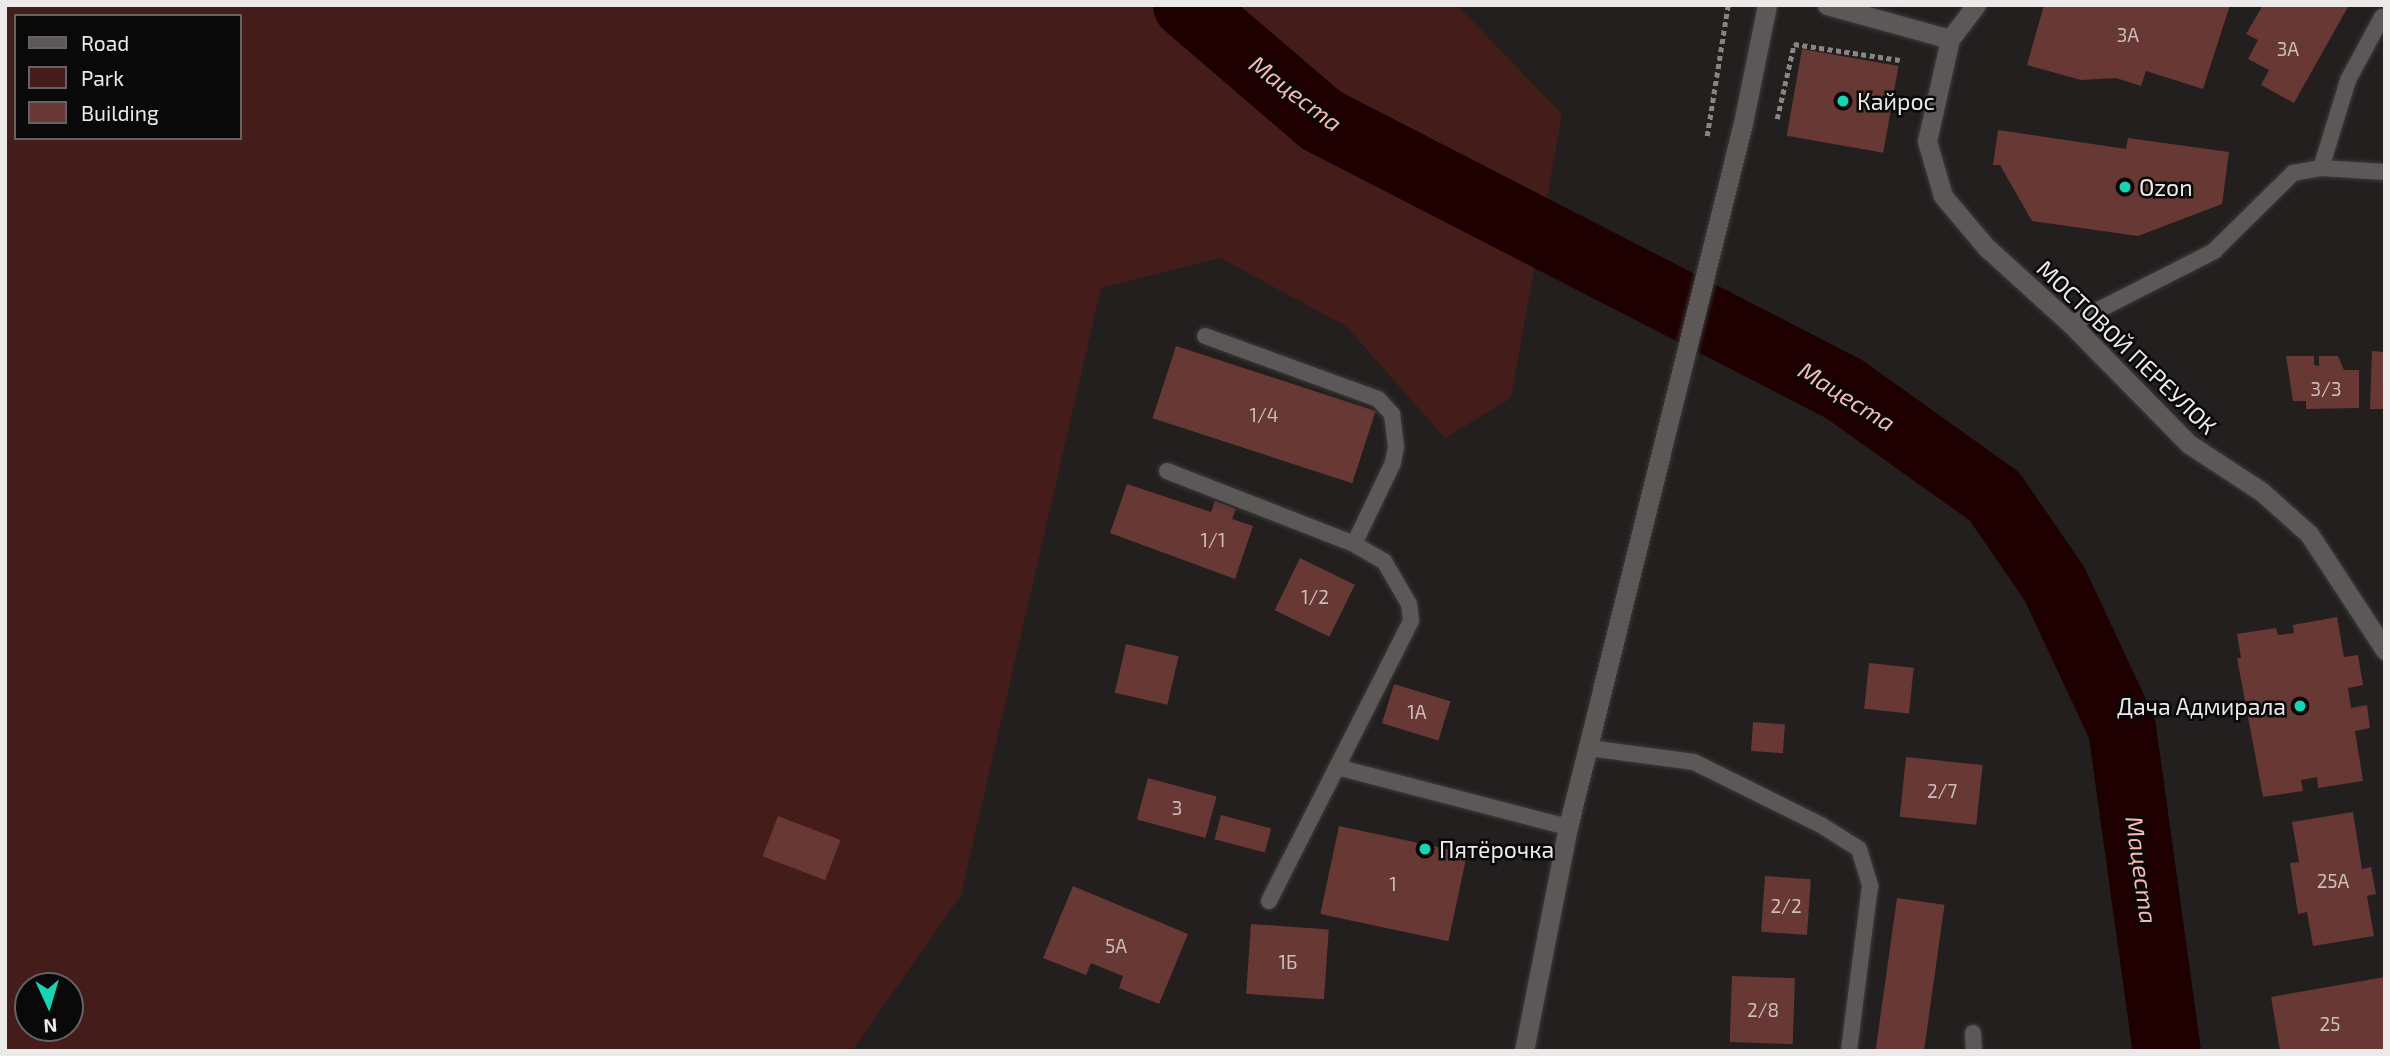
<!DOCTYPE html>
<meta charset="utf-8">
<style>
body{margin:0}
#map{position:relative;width:2390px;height:1056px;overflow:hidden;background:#221f1e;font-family:"Exo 2",sans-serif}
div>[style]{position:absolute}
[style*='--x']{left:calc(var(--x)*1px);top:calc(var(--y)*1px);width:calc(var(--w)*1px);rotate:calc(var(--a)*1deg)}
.green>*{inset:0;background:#441c19}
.river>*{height:68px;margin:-34px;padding:0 34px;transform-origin:34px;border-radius:34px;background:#1f0000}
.building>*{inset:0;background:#673834;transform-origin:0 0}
.path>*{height:4.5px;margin-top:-2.25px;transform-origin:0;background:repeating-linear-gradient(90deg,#888584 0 5px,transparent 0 8.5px)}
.roads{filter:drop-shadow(0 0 2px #3c3a3a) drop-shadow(0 0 2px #3c3a3a)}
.service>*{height:16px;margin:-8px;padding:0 8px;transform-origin:8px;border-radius:8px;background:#5c5858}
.minor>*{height:19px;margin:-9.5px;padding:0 9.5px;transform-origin:9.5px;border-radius:9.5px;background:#5c5858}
.tertiary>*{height:19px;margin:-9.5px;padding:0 9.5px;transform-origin:9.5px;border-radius:9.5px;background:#5c5858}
.secondary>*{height:19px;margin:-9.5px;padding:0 9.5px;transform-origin:9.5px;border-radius:9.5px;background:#5c5858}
.dots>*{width:19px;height:19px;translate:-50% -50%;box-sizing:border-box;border:4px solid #0a0909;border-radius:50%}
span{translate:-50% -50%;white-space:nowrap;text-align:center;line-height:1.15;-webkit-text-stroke:5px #0a0909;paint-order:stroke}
.number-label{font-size:19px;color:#cbbebc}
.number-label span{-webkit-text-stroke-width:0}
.poi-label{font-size:23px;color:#eceae9}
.left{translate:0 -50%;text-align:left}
.right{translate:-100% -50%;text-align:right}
.street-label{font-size:23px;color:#eceae9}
.water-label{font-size:24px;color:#fab8b1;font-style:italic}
.frame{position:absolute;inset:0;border:7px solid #eceae9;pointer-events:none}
.legend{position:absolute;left:14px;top:14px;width:228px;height:126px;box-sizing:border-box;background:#0a0909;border:2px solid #646363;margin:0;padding:9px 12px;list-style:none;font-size:21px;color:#eceae9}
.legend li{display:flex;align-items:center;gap:14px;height:35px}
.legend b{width:35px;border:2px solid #646363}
.north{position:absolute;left:14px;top:972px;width:70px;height:70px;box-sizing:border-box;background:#0a0909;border:2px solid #646363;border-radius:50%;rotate:176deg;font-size:19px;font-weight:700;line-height:28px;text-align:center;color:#eceae9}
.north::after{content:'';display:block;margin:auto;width:24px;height:32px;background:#17d5b2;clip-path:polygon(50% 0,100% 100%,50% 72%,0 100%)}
</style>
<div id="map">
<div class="green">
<i style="clip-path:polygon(evenodd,5px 5px,1457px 5px,1562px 114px,1511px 398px,1445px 438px,1346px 326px,1220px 258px,1101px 288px,961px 895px,852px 1051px,5px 1051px,5px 5px,16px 16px,240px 16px,240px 138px,16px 138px,16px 16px,5px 5px,28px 986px,70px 986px,70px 1028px,28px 1028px,28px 986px)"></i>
</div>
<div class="river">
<i style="--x:1187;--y:5;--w:177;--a:40.6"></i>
<i style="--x:1321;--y:120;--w:588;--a:27.22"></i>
<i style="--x:1844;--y:389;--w:184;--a:35.5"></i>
<i style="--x:1994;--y:496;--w:106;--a:55.4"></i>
<i style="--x:2054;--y:583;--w:160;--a:64.9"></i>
<i style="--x:2122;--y:728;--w:326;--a:82.1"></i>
</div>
<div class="building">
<i style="clip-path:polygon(2044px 5px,2230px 5px,2203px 89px,2146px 71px,2141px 86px,2116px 78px,2081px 80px,2027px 65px)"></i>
<i style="clip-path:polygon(2263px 5px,2349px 5px,2294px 103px,2261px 85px,2269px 70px,2248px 59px,2258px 40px,2246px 34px)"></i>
<i style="left:1802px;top:49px;width:98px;height:88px;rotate:10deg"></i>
<i style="clip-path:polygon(1998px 130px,2126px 149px,2128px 138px,2229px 152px,2222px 204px,2138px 236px,2032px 221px,2000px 165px,1993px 165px)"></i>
<i style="left:1176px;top:346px;width:210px;height:76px;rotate:18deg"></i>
<i style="clip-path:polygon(2372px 351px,2385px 352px,2385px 409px,2370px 409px)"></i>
<i style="clip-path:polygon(2286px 356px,2314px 356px,2314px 365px,2319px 366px,2319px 356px,2338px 356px,2344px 370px,2359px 370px,2359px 408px,2306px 409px,2306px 401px,2293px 401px)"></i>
<i style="clip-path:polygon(1127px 484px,1211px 512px,1215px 501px,1236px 509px,1232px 519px,1253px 526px,1235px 579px,1110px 533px)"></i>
<i style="left:1300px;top:558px;width:61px;height:58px;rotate:26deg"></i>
<i style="clip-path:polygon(2337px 617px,2344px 657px,2358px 655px,2363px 685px,2348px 688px,2351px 708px,2367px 705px,2370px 728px,2355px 731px,2363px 781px,2318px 788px,2317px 777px,2301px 780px,2303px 791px,2263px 797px,2237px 658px,2241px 658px,2237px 634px,2276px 628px,2278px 635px,2294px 633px,2293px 625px)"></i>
<i style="left:1126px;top:644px;width:54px;height:50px;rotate:13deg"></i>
<i style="left:1869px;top:663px;width:45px;height:46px;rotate:6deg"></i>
<i style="left:1394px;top:684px;width:59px;height:41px;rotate:17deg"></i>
<i style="left:1753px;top:722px;width:32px;height:29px;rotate:4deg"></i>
<i style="left:1906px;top:757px;width:77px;height:60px;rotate:6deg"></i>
<i style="left:1148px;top:778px;width:71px;height:43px;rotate:15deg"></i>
<i style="clip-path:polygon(2353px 812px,2362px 869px,2371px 867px,2376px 894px,2367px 896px,2374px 936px,2313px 946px,2307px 912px,2298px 914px,2290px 863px,2299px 862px,2292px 822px)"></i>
<i style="left:1221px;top:815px;width:52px;height:25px;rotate:15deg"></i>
<i style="left:778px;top:816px;width:67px;height:43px;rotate:21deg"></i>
<i style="left:1339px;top:826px;width:131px;height:90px;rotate:12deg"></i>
<i style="left:1765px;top:876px;width:46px;height:56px;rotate:4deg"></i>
<i style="clip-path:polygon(1073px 886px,1188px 934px,1159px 1004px,1119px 988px,1123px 976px,1091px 963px,1086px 975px,1043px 958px)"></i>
<i style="left:1897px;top:898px;width:48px;height:155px;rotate:8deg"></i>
<i style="left:1251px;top:924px;width:78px;height:70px;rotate:4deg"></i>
<i style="left:1732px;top:976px;width:63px;height:66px;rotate:2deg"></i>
<i style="clip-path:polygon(2385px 977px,2385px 1051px,2280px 1051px,2271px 997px)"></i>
</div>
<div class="path">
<i style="--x:1777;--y:119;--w:77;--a:-77.2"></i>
<i style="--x:1794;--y:44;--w:107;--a:8.6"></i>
<i style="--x:1707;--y:136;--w:133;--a:-80.9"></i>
</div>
<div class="roads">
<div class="service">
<i style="--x:2321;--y:168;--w:92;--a:-72.9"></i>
<i style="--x:2348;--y:80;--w:72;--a:-61.6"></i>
<i style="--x:2071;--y:324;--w:161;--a:-27"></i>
<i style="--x:2214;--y:251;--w:111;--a:-44.6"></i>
<i style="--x:2293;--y:173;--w:28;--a:-10"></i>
<i style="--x:2321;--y:168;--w:64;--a:3.6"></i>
<i style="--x:1205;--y:336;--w:184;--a:20"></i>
<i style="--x:1378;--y:399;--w:21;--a:47"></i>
<i style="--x:1392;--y:414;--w:33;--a:83"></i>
<i style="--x:1396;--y:447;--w:16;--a:101"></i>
<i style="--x:1393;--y:463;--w:90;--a:115.7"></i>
<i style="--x:1167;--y:471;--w:201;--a:21.3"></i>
<i style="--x:1354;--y:544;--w:34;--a:30"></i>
<i style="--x:1384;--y:561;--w:50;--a:59.8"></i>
<i style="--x:1409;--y:604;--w:17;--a:83"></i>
<i style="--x:1411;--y:621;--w:314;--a:116.9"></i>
<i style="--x:1589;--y:748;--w:106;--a:7.6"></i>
<i style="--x:1694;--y:762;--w:142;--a:26.4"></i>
<i style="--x:1821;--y:825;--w:45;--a:32.3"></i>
<i style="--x:1859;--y:849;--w:39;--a:73"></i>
<i style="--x:1870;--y:886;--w:166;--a:97.3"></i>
<i style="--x:1337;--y:767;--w:239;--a:14.6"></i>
<i style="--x:1973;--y:1033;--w:18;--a:87"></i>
</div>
<div class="minor">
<i style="--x:1827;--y:5;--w:128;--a:15.5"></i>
<i style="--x:1976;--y:5;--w:43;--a:127.4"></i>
<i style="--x:1950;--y:39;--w:105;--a:102.7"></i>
<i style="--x:1927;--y:141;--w:57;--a:73.8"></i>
<i style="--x:1943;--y:196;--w:67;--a:49.9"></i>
<i style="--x:1986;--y:247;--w:115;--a:42.2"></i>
<i style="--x:2071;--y:324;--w:168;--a:45.5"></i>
<i style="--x:2189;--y:444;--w:87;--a:33.3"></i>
<i style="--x:2262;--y:492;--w:63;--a:41.8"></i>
<i style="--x:2309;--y:534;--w:139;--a:56.8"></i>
</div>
<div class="tertiary">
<i style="--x:1524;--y:1051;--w:228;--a:-78.9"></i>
<i style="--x:1568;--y:827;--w:725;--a:-76.04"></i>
</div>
<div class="secondary">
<i style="--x:1743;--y:123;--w:120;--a:-78.5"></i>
</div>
</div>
<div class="dots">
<i style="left:1843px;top:101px;background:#17d5b2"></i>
<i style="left:2125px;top:187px;background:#17d5b2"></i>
<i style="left:2300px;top:706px;background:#17d5b2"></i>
<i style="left:1425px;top:849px;background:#17d5b2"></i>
</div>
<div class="number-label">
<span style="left:2128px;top:35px">3А</span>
<span style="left:2288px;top:49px">3А</span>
<span style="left:2326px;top:389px">3/3</span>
<span style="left:1264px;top:415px">1/4</span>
<span style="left:1213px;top:540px">1/1</span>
<span style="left:1315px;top:597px">1/2</span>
<span style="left:1417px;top:712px">1А</span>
<span style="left:1942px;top:791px">2/7</span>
<span style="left:1177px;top:808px">3</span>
<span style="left:2333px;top:881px">25А</span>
<span style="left:1393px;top:884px">1</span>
<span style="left:1786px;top:906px">2/2</span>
<span style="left:1116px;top:946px">5А</span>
<span style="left:1288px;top:962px">1Б</span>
<span style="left:1763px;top:1010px">2/8</span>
<span style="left:2330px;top:1024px">25</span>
</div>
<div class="poi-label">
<span class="left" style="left:1857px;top:101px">Кайрос</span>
<span class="left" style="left:2139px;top:187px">Ozon</span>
<span class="right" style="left:2286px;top:706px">Дача Адмирала</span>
<span class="left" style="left:1439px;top:849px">Пятёрочка</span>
</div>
<div class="street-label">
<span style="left:2127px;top:347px;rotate:44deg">МОСТОВОЙ ПЕРЕУЛОК</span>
</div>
<div class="water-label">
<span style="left:1296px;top:93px;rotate:37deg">Мацеста</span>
<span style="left:1847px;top:396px;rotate:32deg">Мацеста</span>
<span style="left:2142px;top:870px;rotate:82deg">Мацеста</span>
</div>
<div class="frame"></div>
<ul class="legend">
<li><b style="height:9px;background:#5c5858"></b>Road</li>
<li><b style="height:19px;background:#441c19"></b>Park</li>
<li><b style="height:19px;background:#673834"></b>Building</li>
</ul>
<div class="north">N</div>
</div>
